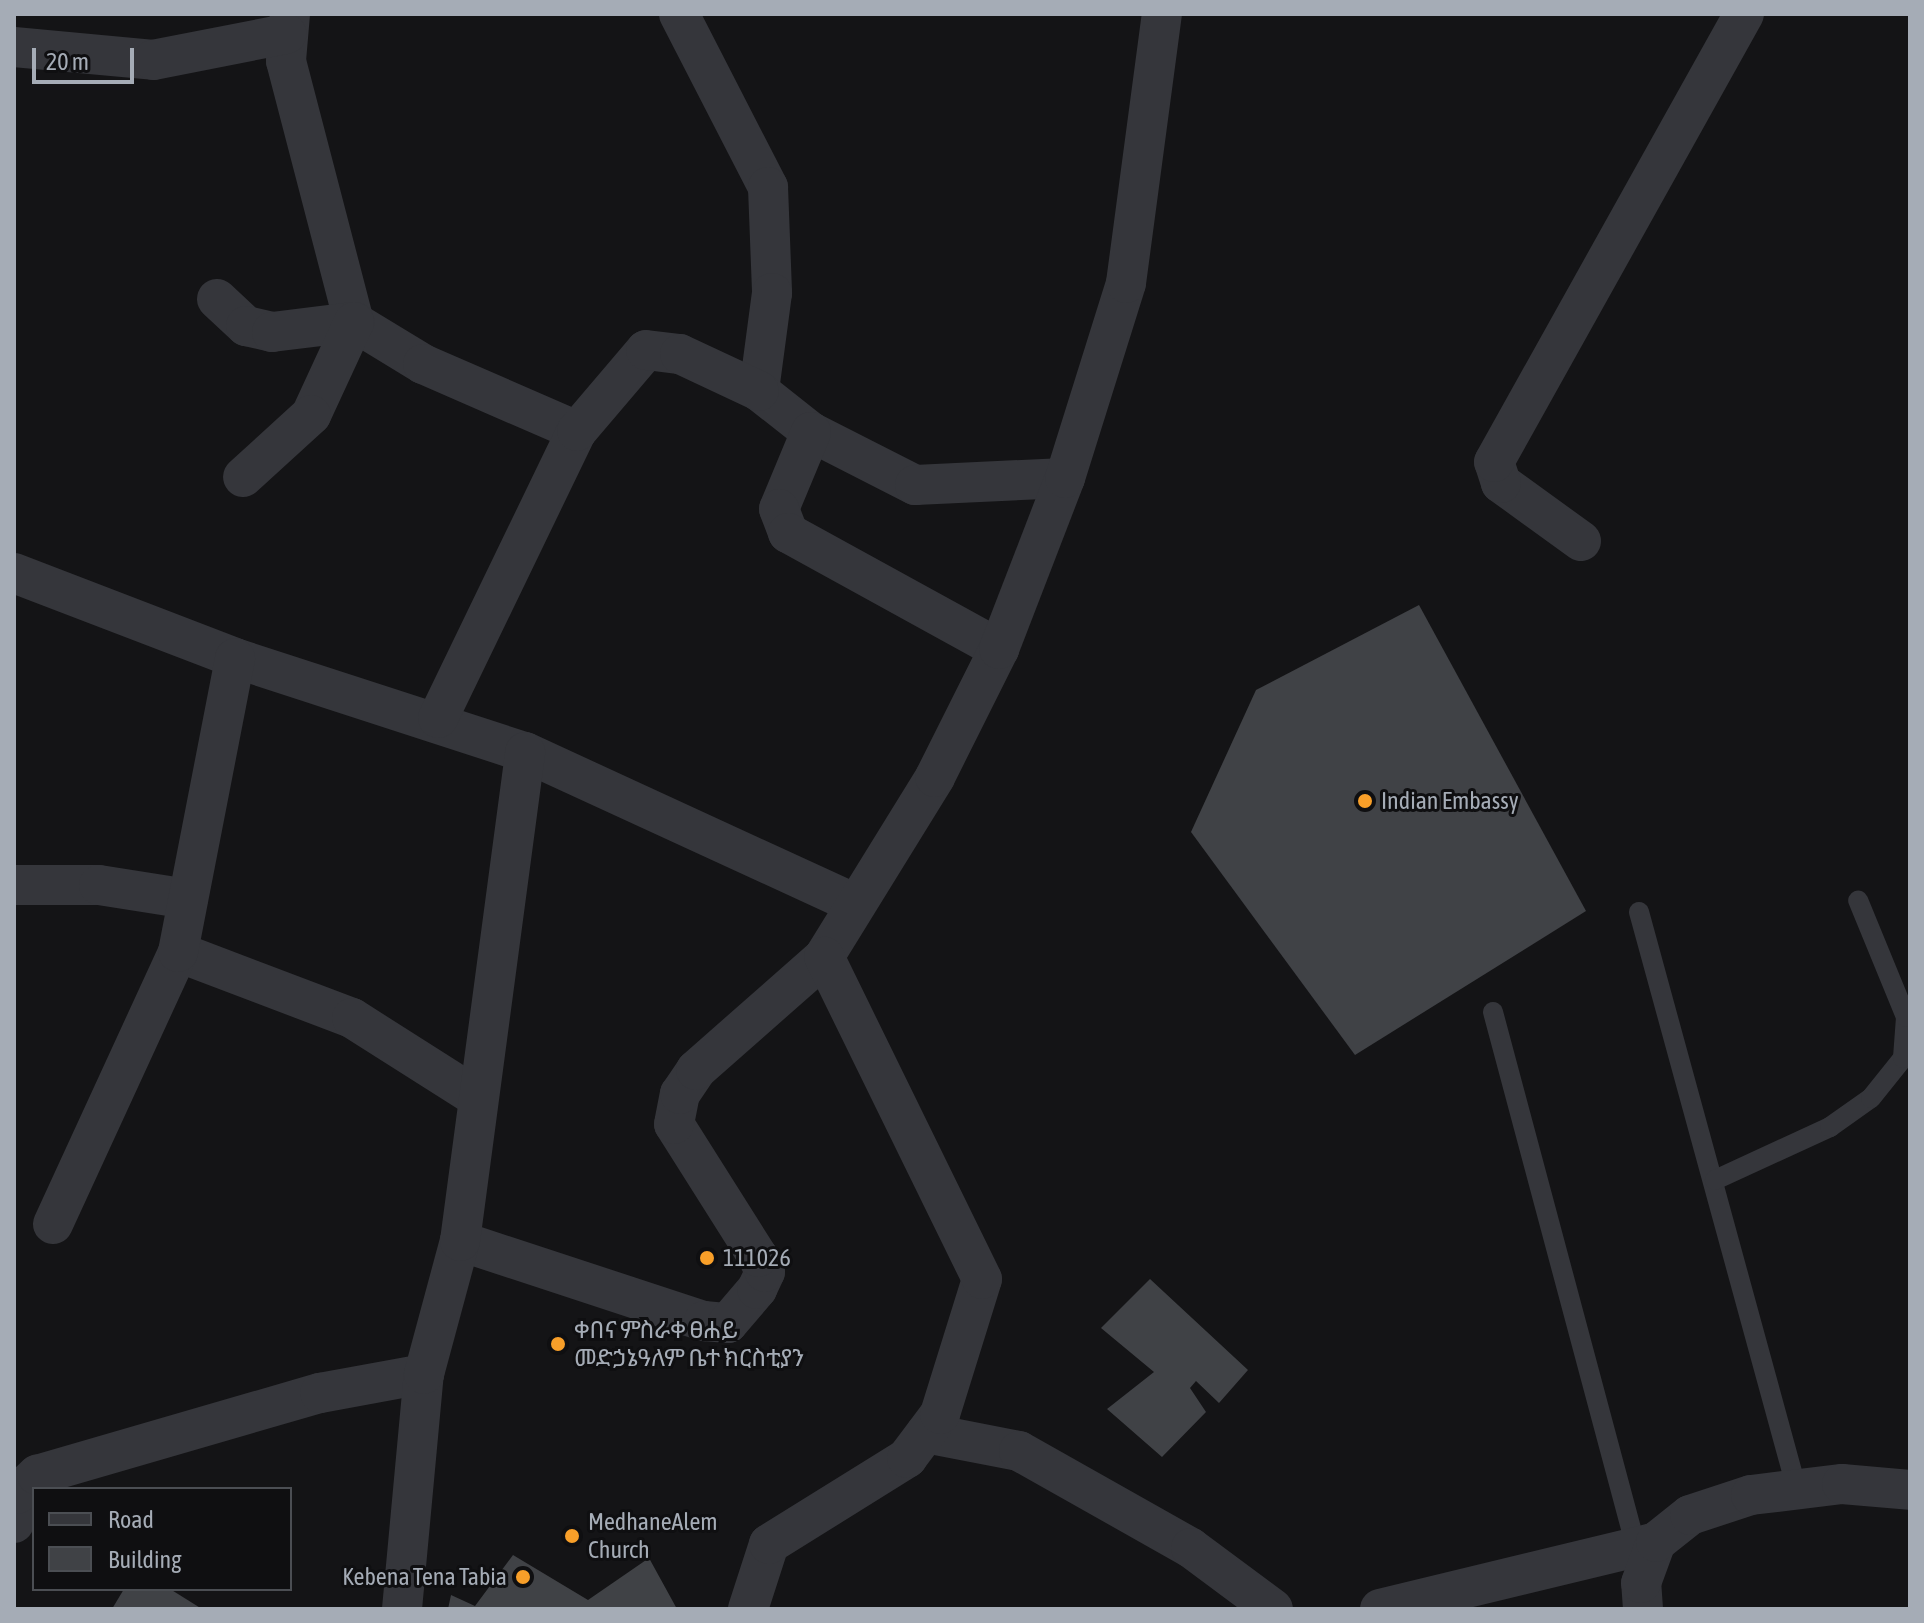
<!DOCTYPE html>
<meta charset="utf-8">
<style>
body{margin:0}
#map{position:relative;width:1924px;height:1623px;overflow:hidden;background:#141416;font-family:"Asap Condensed","Noto Sans Ethiopic",sans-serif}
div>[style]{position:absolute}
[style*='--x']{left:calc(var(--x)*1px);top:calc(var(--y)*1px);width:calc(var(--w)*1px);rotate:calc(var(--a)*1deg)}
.building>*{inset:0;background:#404246}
.lane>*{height:20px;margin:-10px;padding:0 10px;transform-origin:10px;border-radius:10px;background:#35363b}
.street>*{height:40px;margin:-20px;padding:0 20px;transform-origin:20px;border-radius:20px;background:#35363b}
.dots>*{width:22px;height:22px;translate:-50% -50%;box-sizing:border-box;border:4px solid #0f0f11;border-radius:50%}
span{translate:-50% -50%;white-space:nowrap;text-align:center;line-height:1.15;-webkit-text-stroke:6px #0f0f11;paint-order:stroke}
.poi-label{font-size:24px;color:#a5acb6}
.left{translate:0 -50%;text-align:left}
.right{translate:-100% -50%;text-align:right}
.frame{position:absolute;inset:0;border:16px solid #a5acb6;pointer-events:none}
.legend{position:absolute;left:32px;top:1487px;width:260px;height:104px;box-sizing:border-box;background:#0f0f11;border:2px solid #4b4e53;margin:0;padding:10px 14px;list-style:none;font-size:24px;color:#a5acb6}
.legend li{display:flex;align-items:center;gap:16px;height:40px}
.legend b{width:40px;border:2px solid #4b4e53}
.scale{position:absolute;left:32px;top:48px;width:102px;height:36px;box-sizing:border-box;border:4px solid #a5acb6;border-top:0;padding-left:10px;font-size:24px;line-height:28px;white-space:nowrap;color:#a5acb6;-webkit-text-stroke:6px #0f0f11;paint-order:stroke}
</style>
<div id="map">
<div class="building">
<i style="clip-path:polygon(1419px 605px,1586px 911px,1355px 1055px,1191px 832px,1256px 690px)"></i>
<i style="clip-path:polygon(1150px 1279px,1248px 1370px,1219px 1403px,1196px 1381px,1190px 1388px,1206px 1412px,1162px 1457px,1107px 1409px,1154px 1372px,1101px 1328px)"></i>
<i style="clip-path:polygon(513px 1555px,588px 1600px,649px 1558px,677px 1609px,448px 1609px,451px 1595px,475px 1606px)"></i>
<i style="clip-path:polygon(124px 1589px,170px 1589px,202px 1609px,112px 1609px)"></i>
</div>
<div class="lane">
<i style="--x:1639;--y:912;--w:599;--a:74.71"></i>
<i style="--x:1493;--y:1012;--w:554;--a:75.04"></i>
<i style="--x:1715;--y:1180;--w:127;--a:-24.7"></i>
<i style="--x:1830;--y:1127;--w:50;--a:-35.3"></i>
<i style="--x:1871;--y:1098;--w:51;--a:-51.3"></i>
<i style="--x:1903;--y:1058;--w:41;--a:-85.8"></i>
<i style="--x:1906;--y:1017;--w:126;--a:-112.3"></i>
</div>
<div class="street">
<i style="--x:290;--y:14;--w:47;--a:94.9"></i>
<i style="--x:286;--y:61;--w:270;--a:75.4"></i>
<i style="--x:354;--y:322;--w:81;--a:31.3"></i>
<i style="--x:423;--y:364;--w:168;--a:23.5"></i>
<i style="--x:679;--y:14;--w:195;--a:62.8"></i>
<i style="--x:768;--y:187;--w:106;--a:87.8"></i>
<i style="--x:772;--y:293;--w:99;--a:97.6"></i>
<i style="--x:759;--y:391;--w:66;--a:38.3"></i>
<i style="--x:811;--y:432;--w:117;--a:27"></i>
<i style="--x:915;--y:485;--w:150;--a:-2.7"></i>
<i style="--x:14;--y:47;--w:140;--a:5.3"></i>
<i style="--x:153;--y:60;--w:136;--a:-11.1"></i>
<i style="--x:217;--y:299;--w:40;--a:43"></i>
<i style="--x:246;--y:326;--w:27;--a:13"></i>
<i style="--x:272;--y:332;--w:83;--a:-7"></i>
<i style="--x:354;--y:322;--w:102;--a:114.8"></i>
<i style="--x:311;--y:415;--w:92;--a:137.6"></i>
<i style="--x:811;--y:432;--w:83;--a:112.6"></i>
<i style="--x:779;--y:509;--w:26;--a:69"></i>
<i style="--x:788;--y:533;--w:241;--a:28.8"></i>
<i style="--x:1581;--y:541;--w:99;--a:-144.1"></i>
<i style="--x:1501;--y:483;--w:22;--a:-108"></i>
<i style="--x:1494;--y:462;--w:513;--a:-60.84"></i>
<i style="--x:14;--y:573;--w:237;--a:21"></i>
<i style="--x:235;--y:658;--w:305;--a:18"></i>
<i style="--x:525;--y:752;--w:362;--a:24.7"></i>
<i style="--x:438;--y:718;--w:319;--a:-64.2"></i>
<i style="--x:577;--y:431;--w:106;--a:-49.6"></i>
<i style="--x:646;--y:350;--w:34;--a:7"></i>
<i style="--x:680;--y:354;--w:87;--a:25.1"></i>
<i style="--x:14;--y:885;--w:85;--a:0"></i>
<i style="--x:99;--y:885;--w:90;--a:8.9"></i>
<i style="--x:178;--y:952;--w:186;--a:20.8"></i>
<i style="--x:352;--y:1018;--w:149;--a:32.4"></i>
<i style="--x:53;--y:1224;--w:299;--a:-65.3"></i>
<i style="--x:178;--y:952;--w:299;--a:-79"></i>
<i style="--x:460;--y:1241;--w:257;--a:18.2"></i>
<i style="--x:704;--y:1321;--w:24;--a:5"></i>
<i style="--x:728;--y:1323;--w:45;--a:-49.5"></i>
<i style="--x:757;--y:1289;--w:19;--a:-65"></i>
<i style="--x:765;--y:1272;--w:17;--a:-115"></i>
<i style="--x:758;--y:1257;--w:157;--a:-122.3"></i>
<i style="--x:674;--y:1124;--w:31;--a:-79"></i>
<i style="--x:680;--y:1094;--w:29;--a:-56"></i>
<i style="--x:696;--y:1070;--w:171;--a:-41.4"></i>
<i style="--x:824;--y:957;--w:211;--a:-58.3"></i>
<i style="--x:935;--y:777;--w:143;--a:-63.4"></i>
<i style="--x:999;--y:649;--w:183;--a:-68.9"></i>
<i style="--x:1065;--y:478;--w:204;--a:-72.6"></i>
<i style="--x:1126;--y:283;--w:271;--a:-82.4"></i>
<i style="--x:926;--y:1433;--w:95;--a:11"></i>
<i style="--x:1019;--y:1451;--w:197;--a:29.4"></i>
<i style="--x:1191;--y:1548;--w:102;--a:36.6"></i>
<i style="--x:14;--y:1523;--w:29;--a:-84"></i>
<i style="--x:17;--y:1494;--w:28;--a:-44"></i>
<i style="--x:37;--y:1475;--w:295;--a:-16.2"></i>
<i style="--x:320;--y:1393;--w:106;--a:-10.4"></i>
<i style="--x:402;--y:1609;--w:236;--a:-84.7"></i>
<i style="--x:424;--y:1374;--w:138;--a:-74.9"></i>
<i style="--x:460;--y:1241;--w:493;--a:-82.4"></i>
<i style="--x:748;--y:1609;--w:68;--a:-72.1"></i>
<i style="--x:769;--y:1544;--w:163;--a:-31.9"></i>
<i style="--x:907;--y:1458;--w:55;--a:-53.1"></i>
<i style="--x:940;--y:1414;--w:141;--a:-72.7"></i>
<i style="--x:982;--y:1279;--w:359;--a:-116.1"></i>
<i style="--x:1380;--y:1609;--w:284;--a:-13.6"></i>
<i style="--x:1643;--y:1609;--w:26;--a:-94"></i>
<i style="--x:1641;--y:1583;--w:44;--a:-69.9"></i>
<i style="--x:1656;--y:1542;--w:43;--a:-38.5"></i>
<i style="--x:1690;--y:1515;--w:64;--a:-18.2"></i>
<i style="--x:1751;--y:1495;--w:92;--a:-6.9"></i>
<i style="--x:1842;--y:1484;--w:68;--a:5"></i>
</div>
<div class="dots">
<i style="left:1365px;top:801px;background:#f89f29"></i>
<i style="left:707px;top:1258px;background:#f89f29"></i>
<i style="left:558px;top:1344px;background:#f89f29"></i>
<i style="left:572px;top:1536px;background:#f89f29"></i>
<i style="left:523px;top:1577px;background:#f89f29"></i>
</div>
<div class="poi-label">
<span class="left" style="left:1381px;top:801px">Indian Embassy</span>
<span class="left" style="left:723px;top:1258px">111026</span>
<span class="left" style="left:574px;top:1344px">ቀበና ምስራቀ ፀሐይ<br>መድኃኔዓለም ቤተ ክርስቲያን</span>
<span class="left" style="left:588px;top:1536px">MedhaneAlem<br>Church</span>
<span class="right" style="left:507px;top:1577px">Kebena Tena Tabia</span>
</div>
<div class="frame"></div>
<ul class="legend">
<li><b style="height:10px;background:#35363b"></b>Road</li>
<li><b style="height:22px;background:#404246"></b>Building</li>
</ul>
<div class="scale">20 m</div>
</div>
